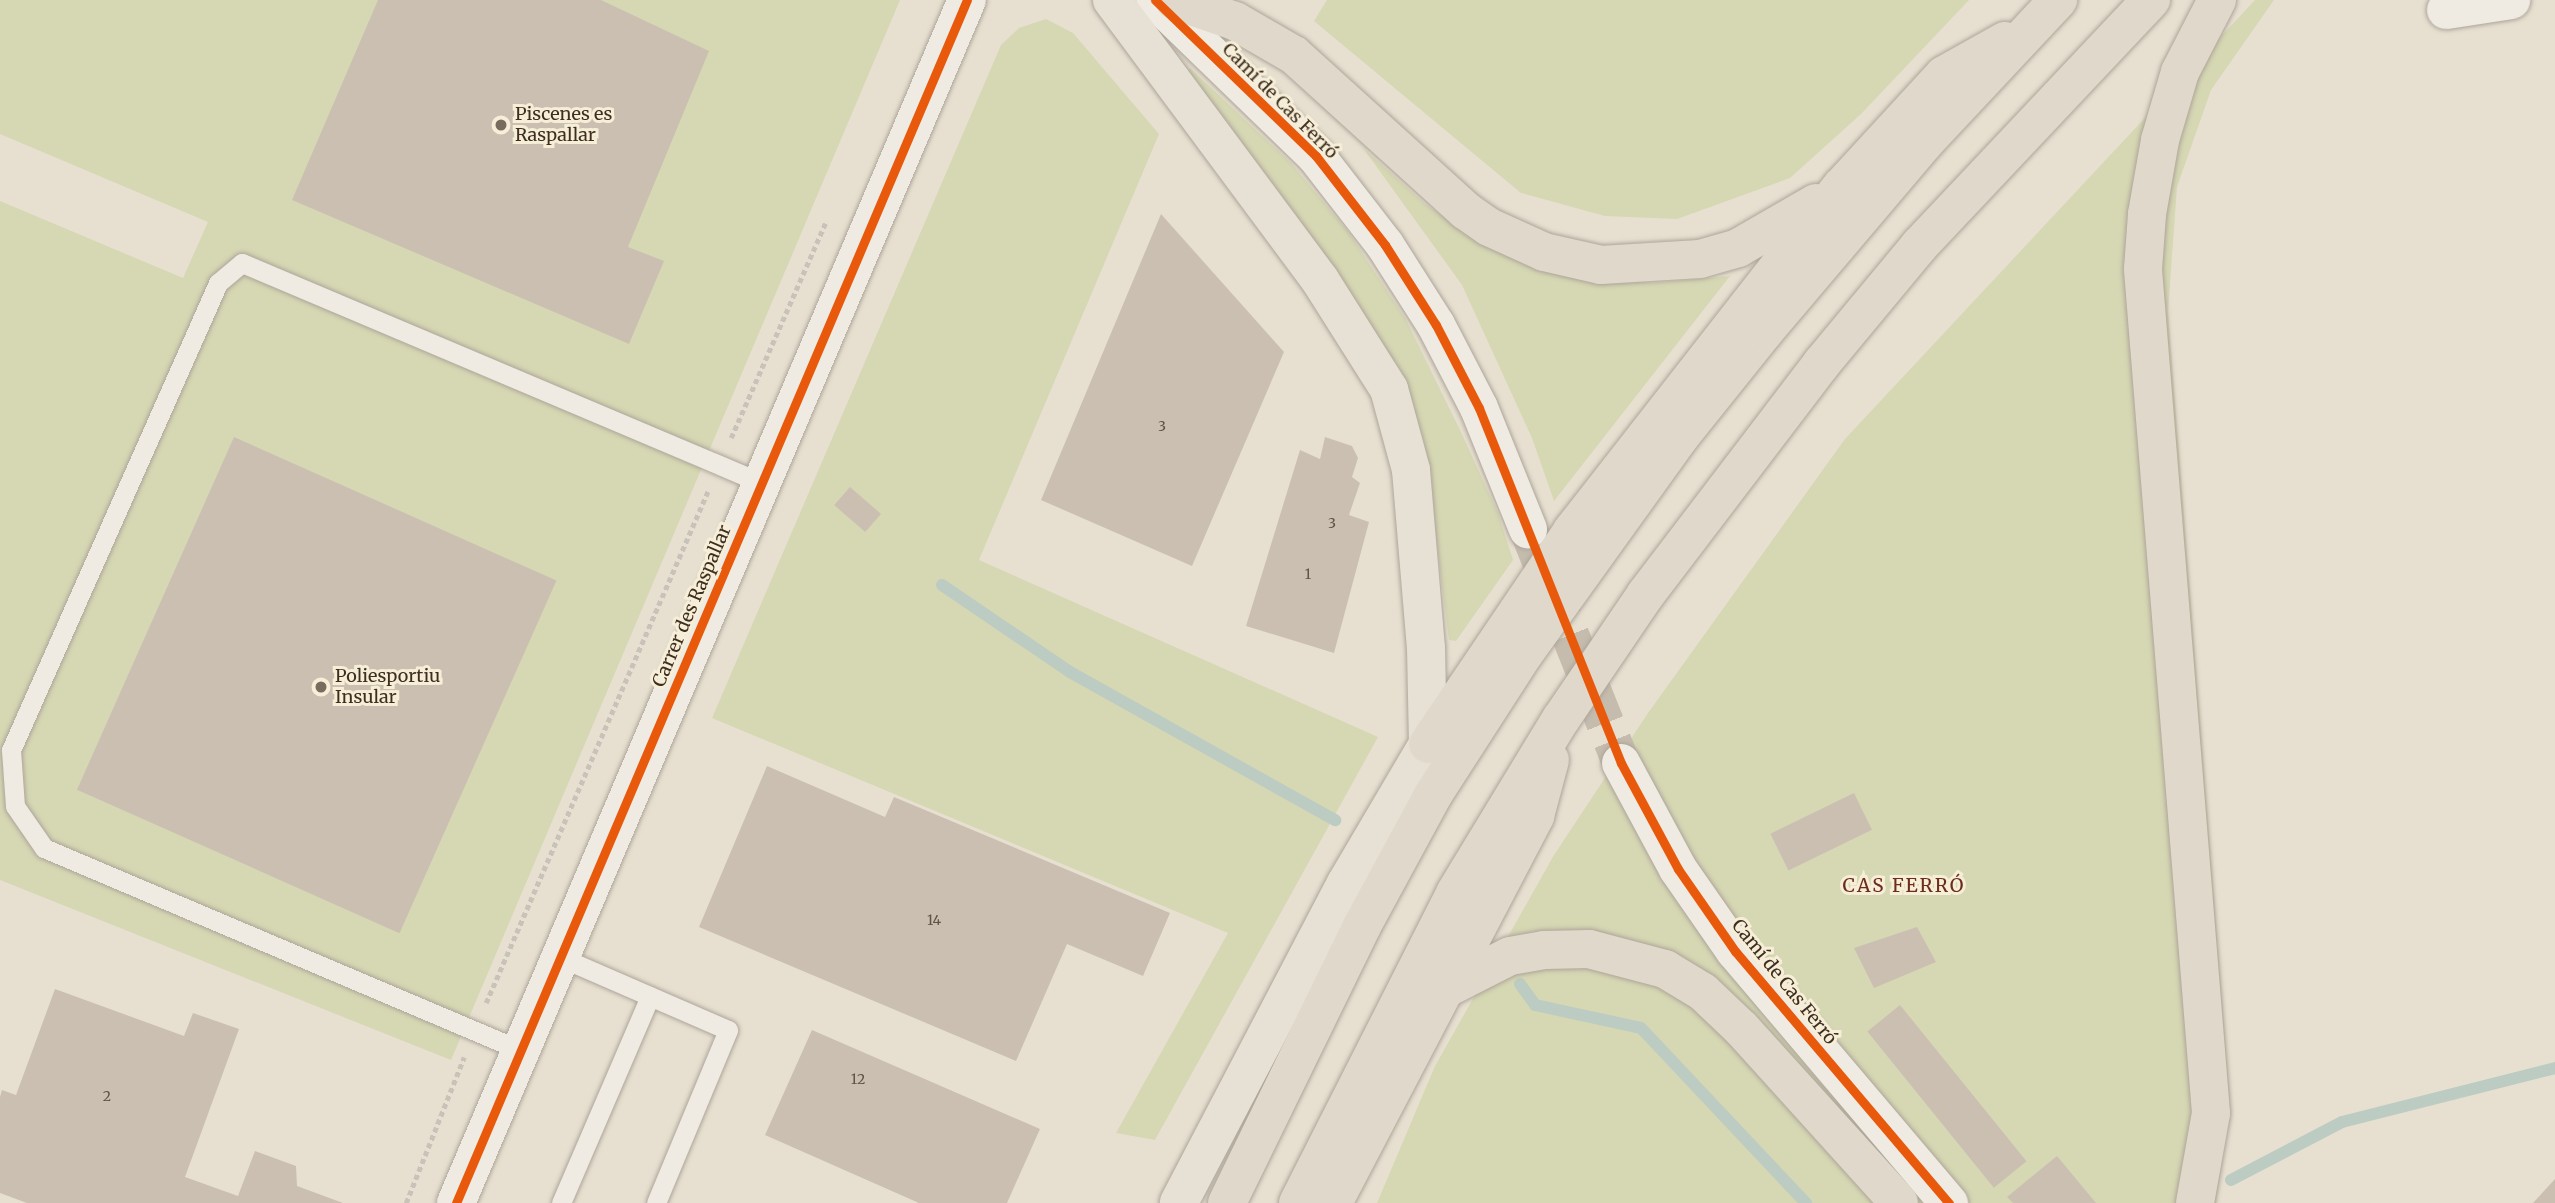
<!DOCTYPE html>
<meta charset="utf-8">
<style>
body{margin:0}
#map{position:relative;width:2555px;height:1203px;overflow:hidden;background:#e7e0d1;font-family:Merriweather,serif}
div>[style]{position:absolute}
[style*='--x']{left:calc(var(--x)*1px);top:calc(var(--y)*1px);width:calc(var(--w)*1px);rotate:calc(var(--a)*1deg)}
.green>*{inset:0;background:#d6d7b3}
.stream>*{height:12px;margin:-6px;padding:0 6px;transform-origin:6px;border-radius:6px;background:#bcccc2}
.building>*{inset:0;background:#cbbfb2;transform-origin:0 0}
.tertiary-tunnel>*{height:38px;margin-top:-19px;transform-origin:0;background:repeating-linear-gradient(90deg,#c5bcae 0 38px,transparent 0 57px)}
.path>*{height:4.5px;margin-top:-2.25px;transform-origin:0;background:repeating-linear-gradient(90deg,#c8c2b9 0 5px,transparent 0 8.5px)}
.roads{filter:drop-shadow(0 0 2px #ada599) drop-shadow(0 0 2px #ada599)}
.service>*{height:19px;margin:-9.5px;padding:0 9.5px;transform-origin:9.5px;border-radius:9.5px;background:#efebe3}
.minor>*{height:38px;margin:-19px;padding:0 19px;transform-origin:19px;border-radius:19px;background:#efebe3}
.tertiary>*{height:38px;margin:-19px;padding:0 19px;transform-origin:19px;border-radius:19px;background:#efebe3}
.primary>*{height:38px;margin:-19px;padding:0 19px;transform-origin:19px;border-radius:19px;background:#e6e1d4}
.trunk>*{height:38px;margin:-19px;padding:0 19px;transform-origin:19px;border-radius:19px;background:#e0d9cb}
.cycleway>*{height:9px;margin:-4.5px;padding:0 4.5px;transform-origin:4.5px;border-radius:4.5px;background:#e8590c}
.dots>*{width:19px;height:19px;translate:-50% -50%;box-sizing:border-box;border:4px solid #f7eed8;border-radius:50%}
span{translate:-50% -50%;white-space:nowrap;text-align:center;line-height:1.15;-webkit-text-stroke:6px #f7eed8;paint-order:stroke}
.number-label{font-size:14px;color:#605244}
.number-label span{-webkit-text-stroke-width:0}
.street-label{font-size:18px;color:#3d2e20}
.poi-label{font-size:18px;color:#3d2e20}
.left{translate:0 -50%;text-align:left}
.neighbourhood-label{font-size:19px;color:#6b2e1e;letter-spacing:2px}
</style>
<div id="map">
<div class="green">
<i style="clip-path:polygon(0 0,900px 0,451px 1060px,0 880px,0 201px,183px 278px,208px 222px,0 134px)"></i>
<i style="clip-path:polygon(1327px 0,1969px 0,1861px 114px,1790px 178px,1677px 219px,1605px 216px,1521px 193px,1314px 21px)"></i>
<i style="clip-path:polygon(2255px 0,2274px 0,2211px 90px,2177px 187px,2168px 312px,2230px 1101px,2216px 1203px,1377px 1203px,1435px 1066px,1554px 855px,1648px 713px,1845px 439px)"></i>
<i style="clip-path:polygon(1046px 19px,1073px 33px,1159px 134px,979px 560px,1378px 737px,1155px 1140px,1116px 1133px,1228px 933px,712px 718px,1001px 45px,1019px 28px)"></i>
<i style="clip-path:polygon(1190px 68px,1291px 163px,1349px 233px,1405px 318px,1460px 430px,1498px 513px,1513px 560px,1456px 641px,1449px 640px,1424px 442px,1400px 369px,1186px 73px)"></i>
<i style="clip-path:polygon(1363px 148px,1424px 203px,1478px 242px,1536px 270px,1651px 283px,1730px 276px,1554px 501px,1532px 438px,1462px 285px)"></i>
</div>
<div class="stream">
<i style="--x:942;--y:585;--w:155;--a:34.2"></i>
<i style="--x:1070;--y:672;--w:304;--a:29.2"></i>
<i style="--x:1520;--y:984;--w:26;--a:54"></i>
<i style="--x:1535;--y:1005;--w:108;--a:12.2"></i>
<i style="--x:1641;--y:1028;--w:241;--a:46.7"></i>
<i style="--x:2231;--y:1180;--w:125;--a:-27.6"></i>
<i style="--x:2342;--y:1122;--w:220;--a:-14.2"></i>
</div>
<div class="building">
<i style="clip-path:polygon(378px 0,601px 0,709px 51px,628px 247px,664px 261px,629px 344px,292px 200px)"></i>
<i style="clip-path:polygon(1161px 214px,1284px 352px,1192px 566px,1041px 500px)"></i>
<i style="left:234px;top:437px;width:353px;height:386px;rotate:24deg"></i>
<i style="clip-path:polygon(1325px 437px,1352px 446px,1358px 458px,1352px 477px,1360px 483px,1349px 515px,1369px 522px,1334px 653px,1246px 626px,1300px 450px,1320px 459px)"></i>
<i style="left:850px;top:487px;width:41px;height:24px;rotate:41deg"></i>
<i style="clip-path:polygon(767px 766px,885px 817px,894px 797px,1170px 913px,1143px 976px,1067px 944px,1016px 1061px,699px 927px)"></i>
<i style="left:1854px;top:793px;width:41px;height:93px;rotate:64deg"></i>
<i style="clip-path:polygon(1917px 927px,1936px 962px,1874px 988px,1854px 948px)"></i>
<i style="clip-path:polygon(55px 989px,184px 1036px,193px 1013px,239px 1029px,185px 1177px,238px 1196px,255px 1151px,296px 1166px,297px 1186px,343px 1203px,27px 1203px,0 1193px,0 1097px,2px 1090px,16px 1095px)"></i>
<i style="left:1900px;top:1005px;width:201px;height:42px;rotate:51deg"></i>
<i style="clip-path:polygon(812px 1030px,1040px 1129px,1007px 1203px,919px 1203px,765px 1135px)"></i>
<i style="clip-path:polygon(2057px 1156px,2096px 1203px,2013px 1203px,2007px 1197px)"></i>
<i style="clip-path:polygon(2555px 1179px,2555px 1203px,2533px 1203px)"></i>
</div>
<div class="tertiary-tunnel">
<i style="--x:1528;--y:529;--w:252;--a:68.3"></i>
</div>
<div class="path">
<i style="--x:731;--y:438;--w:236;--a:-66.3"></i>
<i style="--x:486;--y:1003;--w:558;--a:-66.56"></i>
<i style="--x:406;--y:1203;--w:157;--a:-68.3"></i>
</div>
<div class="roads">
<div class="service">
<i style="--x:560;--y:957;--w:183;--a:23.5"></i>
<i style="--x:728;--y:1030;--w:187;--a:112.6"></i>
<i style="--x:520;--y:1050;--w:517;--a:-157.01"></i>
<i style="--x:44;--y:848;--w:51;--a:-124.6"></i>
<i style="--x:15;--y:806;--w:56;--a:-94.1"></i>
<i style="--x:11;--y:750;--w:511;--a:-66.09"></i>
<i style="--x:218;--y:283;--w:31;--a:-40"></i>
<i style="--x:242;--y:263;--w:565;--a:22.93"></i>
<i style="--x:561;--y:1203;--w:225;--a:-66.7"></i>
</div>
<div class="minor">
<i style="--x:2446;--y:10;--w:66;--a:-8.7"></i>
<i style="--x:456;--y:1203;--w:1307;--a:-66.99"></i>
</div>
<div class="tertiary">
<i style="--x:1155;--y:0;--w:224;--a:44.1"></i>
<i style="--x:1316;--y:156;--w:113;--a:52.2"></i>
<i style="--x:1385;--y:245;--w:95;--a:57.5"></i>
<i style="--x:1436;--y:325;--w:93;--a:62.6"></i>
<i style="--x:1479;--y:408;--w:131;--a:68"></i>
<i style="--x:1621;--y:763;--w:120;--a:61.7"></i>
<i style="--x:1678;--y:869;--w:100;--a:55.2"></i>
<i style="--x:1735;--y:951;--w:331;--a:49.7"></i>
</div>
<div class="primary">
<i style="--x:1112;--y:0;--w:349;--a:53.4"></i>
<i style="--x:1320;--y:280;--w:129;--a:57.7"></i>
<i style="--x:1389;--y:389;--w:84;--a:74.8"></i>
<i style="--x:1411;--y:470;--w:179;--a:85.2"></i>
<i style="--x:1426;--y:648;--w:96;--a:88.8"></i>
<i style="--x:1428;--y:744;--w:161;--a:120.5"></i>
<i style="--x:1346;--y:883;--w:361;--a:117.6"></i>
</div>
<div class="trunk">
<i style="--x:1174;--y:0;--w:65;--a:19"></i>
<i style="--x:1235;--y:21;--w:68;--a:30"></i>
<i style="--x:1294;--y:55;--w:232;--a:42.2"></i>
<i style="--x:1466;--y:211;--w:28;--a:35"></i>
<i style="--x:1489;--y:227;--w:60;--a:24.4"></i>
<i style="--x:1544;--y:252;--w:58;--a:12.8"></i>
<i style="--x:1601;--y:265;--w:99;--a:-3.5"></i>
<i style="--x:1700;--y:259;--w:40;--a:-16"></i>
<i style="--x:1738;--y:248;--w:90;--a:-30"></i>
<i style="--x:1428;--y:744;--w:257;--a:-55.9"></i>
<i style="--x:1572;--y:531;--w:437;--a:-52"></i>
<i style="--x:1841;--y:187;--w:152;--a:-47.4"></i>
<i style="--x:1944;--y:75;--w:70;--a:-29.1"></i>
<i style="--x:1441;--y:991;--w:77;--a:-26.9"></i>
<i style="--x:1510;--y:956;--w:35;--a:-10"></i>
<i style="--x:1544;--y:950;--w:45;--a:-1.3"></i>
<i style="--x:1589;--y:949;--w:79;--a:14.7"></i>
<i style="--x:1665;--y:969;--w:44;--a:31.2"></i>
<i style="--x:1703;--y:992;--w:54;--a:43.5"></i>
<i style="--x:1742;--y:1029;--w:234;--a:47.9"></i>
<i style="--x:1227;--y:1203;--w:308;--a:-64"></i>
<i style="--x:1362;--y:926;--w:149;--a:-61.5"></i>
<i style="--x:1433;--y:795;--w:168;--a:-57.2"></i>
<i style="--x:1524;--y:654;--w:266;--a:-54.3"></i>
<i style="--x:1679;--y:438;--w:136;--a:-51.3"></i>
<i style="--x:1764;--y:332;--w:252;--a:-49.7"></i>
<i style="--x:1927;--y:140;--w:192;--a:-46.9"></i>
<i style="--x:1298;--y:1203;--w:347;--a:-63.1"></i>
<i style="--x:1455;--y:893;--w:204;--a:-58.7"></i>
<i style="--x:1561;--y:719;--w:151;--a:-55.8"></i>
<i style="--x:1646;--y:594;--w:290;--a:-52.7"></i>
<i style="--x:1822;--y:363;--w:153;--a:-50.3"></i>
<i style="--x:1920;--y:245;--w:337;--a:-46.7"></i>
<i style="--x:1333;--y:1203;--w:437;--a:-62.4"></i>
<i style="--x:1535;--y:816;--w:58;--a:-75"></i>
<i style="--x:2195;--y:1203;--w:91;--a:-79.9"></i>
<i style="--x:2211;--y:1113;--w:847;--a:-94.61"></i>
<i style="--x:2143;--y:269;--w:55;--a:-85.8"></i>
<i style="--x:2147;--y:214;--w:75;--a:-80"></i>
<i style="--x:2160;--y:140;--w:71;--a:-73.6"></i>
<i style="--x:2180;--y:72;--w:81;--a:-62.8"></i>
</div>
</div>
<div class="cycleway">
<i style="--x:1155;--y:0;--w:224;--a:44.1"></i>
<i style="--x:1316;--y:156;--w:113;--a:52.2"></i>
<i style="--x:1385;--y:245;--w:95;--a:57.5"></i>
<i style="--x:1436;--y:325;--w:93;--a:62.6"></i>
<i style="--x:1479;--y:408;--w:382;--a:68.2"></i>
<i style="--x:1621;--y:763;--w:120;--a:61.7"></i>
<i style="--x:1678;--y:869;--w:100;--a:55.2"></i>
<i style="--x:1735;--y:951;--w:331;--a:49.7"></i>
<i style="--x:456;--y:1203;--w:1307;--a:-66.99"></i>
</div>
<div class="dots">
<i style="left:501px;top:125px;background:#786c5e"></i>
<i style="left:321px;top:687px;background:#786c5e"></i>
</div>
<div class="number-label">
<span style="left:1162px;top:426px">3</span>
<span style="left:1332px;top:523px">3</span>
<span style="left:1308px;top:574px">1</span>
<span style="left:934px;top:920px">14</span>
<span style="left:858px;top:1079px">12</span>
<span style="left:107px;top:1096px">2</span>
</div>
<div class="street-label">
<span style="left:1280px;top:101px;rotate:45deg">Camí de Cas Ferró</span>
<span style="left:692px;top:606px;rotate:-67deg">Carrer des Raspallar</span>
<span style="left:1784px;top:982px;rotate:51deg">Camí de Cas Ferró</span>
</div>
<div class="poi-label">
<span class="left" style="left:515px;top:125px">Piscenes es<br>Raspallar</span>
<span class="left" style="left:335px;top:687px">Poliesportiu<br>Insular</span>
</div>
<div class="neighbourhood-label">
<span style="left:1904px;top:886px">CAS FERRÓ</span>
</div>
</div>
